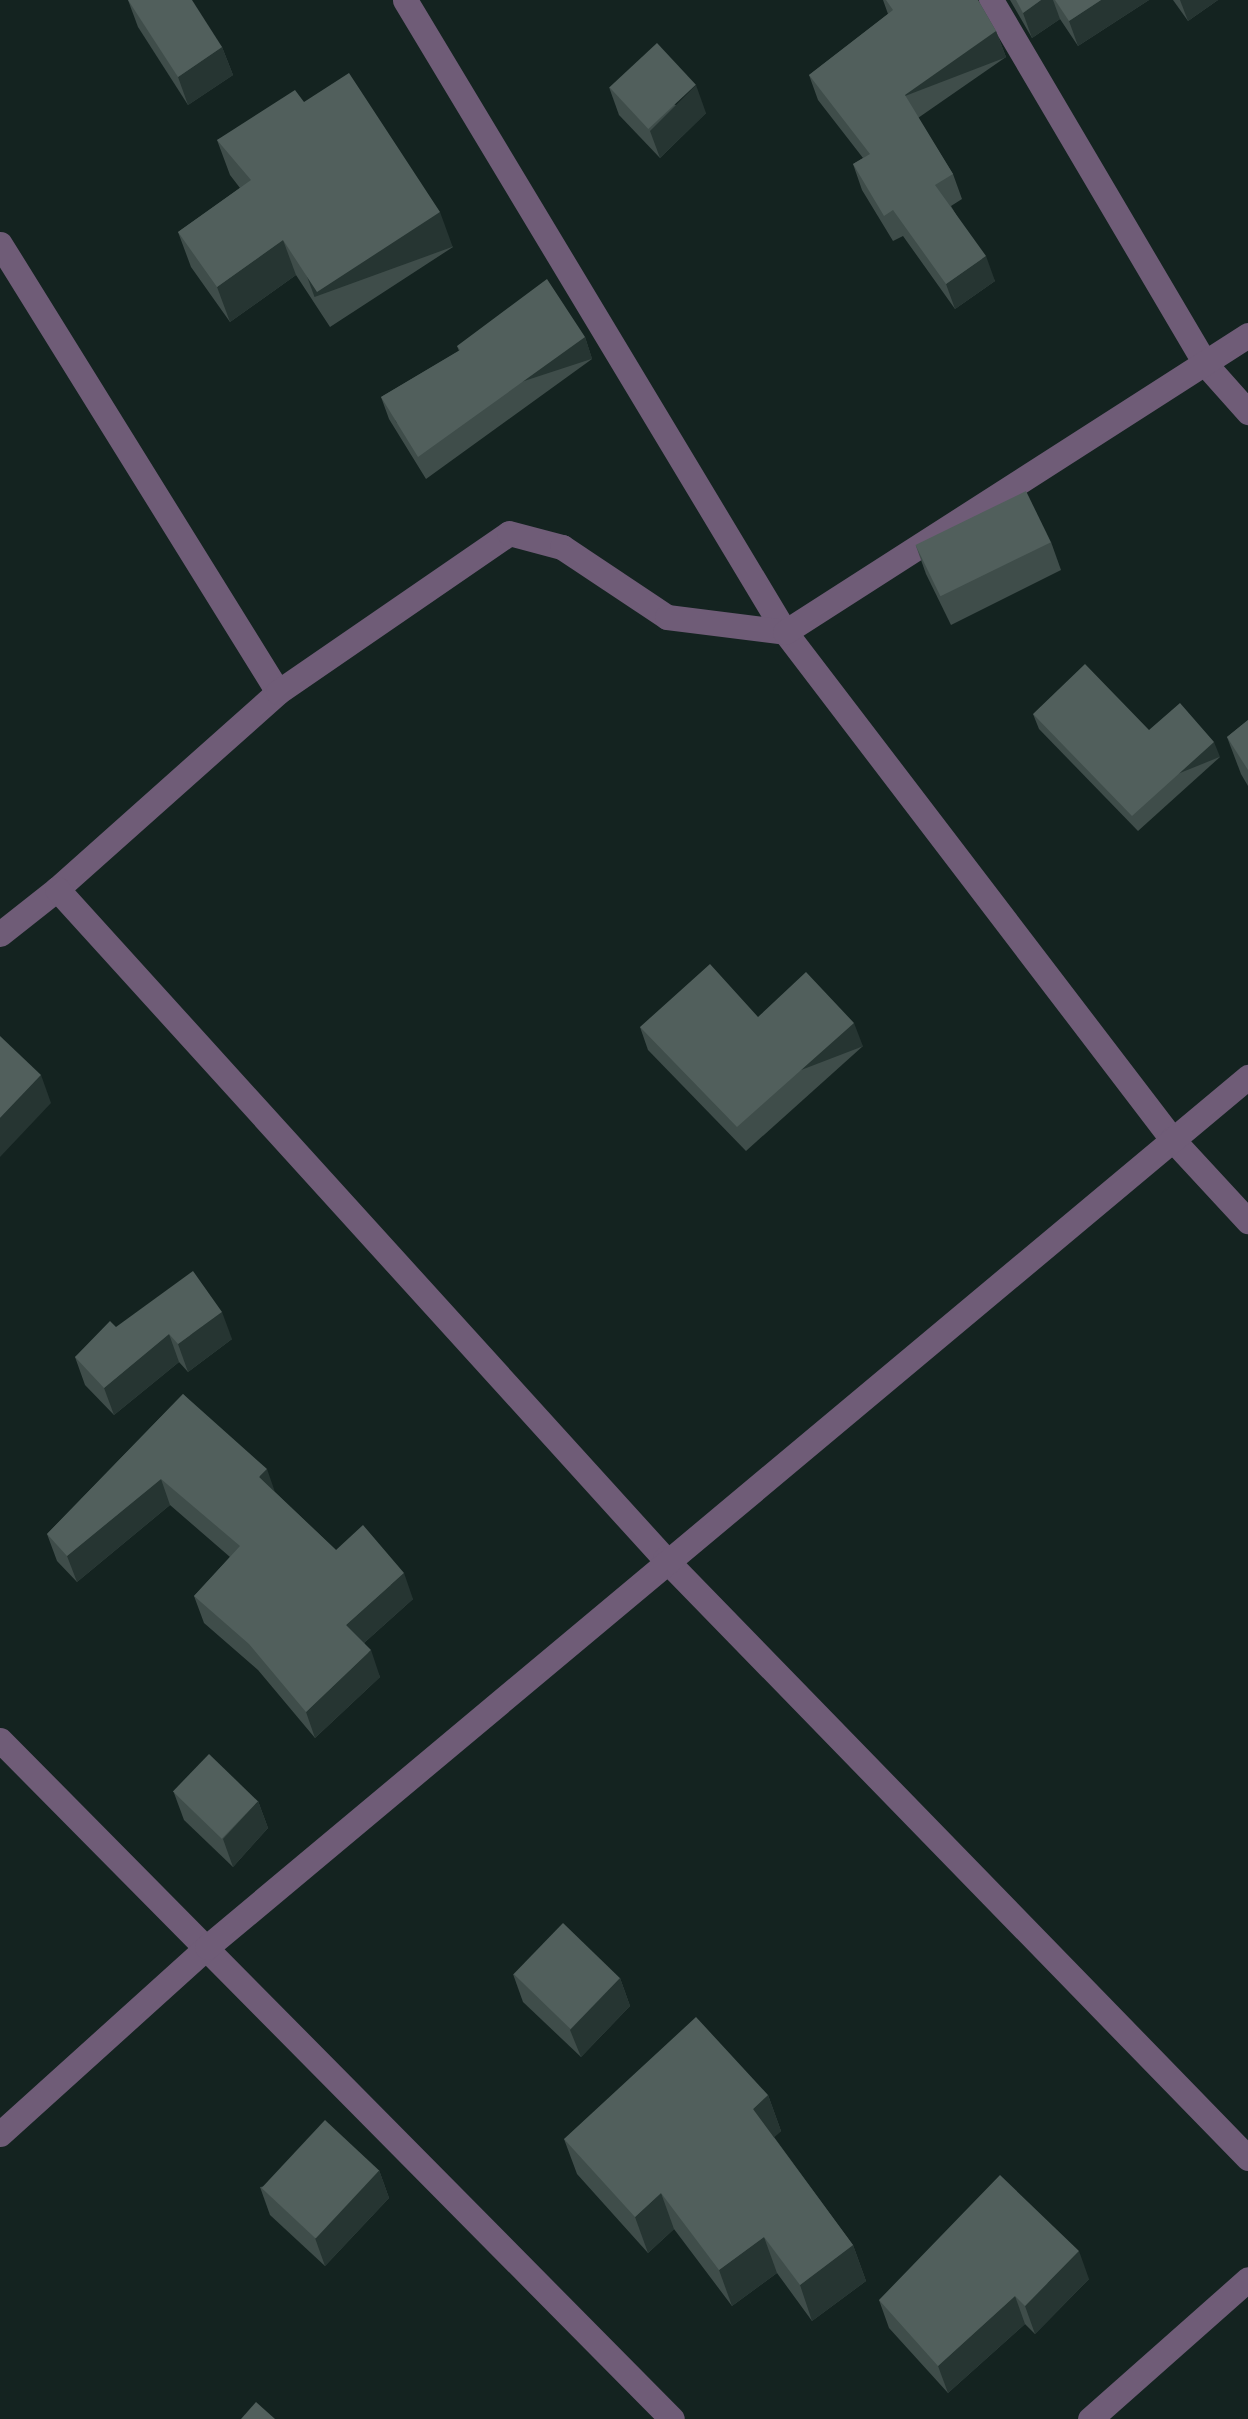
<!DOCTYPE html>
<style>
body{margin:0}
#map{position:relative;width:1248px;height:2419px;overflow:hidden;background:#142320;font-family:"Zilla Slab",serif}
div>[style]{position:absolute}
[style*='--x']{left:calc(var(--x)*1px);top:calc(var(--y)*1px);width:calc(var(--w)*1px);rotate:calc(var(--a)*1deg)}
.street>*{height:25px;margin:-12.5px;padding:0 12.5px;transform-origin:12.5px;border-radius:12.5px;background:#6f5c77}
.wall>*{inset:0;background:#3f4d4a}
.shaded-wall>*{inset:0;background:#263532;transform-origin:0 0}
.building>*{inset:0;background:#515f5c;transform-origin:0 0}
span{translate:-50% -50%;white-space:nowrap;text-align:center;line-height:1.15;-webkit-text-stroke:9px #050b09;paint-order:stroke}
</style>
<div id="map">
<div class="street">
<i style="--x:405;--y:0;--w:737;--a:58.98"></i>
<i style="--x:785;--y:632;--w:638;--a:52.65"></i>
<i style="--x:1172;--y:1139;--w:112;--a:47.2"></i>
<i style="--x:991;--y:0;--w:425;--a:59.5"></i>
<i style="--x:1207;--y:366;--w:62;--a:48.3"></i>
<i style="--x:0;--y:244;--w:527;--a:58.18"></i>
<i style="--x:57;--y:889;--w:296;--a:-41.7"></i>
<i style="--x:278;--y:692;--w:280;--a:-34.5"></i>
<i style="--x:509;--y:533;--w:55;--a:14.8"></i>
<i style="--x:562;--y:547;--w:126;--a:33.7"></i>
<i style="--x:667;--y:617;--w:119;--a:7.2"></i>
<i style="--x:785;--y:632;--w:550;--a:-32.68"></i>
<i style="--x:0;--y:934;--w:73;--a:-38.3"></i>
<i style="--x:57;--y:889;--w:905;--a:47.78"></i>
<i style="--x:665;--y:1559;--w:836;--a:45.78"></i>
<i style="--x:0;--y:1740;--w:955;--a:45.3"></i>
<i style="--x:0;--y:2134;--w:279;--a:-42.1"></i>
<i style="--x:207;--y:1947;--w:1357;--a:-39.89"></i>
<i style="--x:1090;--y:2419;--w:211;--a:-41.5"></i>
</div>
<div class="wall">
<i style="clip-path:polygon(128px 0,222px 47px,233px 75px,188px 105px,138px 27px)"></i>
<i style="clip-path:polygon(883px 0,978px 0,996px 31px,1006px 57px,918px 118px,953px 174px,962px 199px,951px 206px,995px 281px,955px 309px,903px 236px,893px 241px,862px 190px,853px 164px,863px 158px,818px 100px,809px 75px,888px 14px)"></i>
<i style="clip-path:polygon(1010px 0,1149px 0,1078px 46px,1060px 19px,1032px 38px)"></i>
<i style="clip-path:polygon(1173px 0,1218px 0,1188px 21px)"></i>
<i style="clip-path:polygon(609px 87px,706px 113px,660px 158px,619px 115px)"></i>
<i style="clip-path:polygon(304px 102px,453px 247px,330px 327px,296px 275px,230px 322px,191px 267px,178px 232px,240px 188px,230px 175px,217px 140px)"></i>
<i style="clip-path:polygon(585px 337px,592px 359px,426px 479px,389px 419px,381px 397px,459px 351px,457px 346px)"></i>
<i style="clip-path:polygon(1051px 542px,1061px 570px,951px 625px,926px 574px,916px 546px)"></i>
<i style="clip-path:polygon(1033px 714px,1220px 757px,1138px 831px,1039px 729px)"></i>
<i style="clip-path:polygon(1248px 720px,1248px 786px,1241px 774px,1227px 737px)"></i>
<i style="clip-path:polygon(758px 1017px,863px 1046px,746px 1151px,648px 1050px,640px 1027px)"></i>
<i style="clip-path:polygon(116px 1327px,232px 1339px,188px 1372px,179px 1362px,114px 1415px,85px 1385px,75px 1357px)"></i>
<i style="clip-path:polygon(183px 1394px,275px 1492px,336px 1550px,413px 1599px,364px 1643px,380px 1677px,315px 1738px,258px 1670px,204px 1623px,194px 1596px,230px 1557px,170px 1505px,77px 1582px,57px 1561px,47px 1534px)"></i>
<i style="clip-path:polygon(174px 1793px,258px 1801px,268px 1828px,233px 1867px,184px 1820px)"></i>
<i style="clip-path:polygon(513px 1974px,620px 1978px,630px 2006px,581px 2057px,523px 2002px)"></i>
<i style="clip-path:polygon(768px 2095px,781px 2131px,774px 2137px,853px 2245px,866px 2281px,812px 2321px,777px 2273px,732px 2306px,674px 2229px,648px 2253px,577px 2174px,564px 2139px)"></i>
<i style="clip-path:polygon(379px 2170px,389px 2198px,325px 2266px,270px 2215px,260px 2187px)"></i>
<i style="clip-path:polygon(1089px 2279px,1035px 2334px,1025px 2324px,948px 2393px,889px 2328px,879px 2300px)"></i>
</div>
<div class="shaded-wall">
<i style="clip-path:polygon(1041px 0,1053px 0,1060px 19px,1032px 38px,1023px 13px)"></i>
<i style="clip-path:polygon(1101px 0,1149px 0,1078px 46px,1069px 21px)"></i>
<i style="clip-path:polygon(1180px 0,1218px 0,1188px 21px)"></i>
<i style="left:996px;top:31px;width:28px;height:111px;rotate:69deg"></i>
<i style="clip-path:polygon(222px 47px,233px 75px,188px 105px,178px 77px)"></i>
<i style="clip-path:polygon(696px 85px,706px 113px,660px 158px,650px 131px)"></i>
<i style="left:440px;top:212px;width:37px;height:147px;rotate:70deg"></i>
<i style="clip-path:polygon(283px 240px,296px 275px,230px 322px,217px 287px)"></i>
<i style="clip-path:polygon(986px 256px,995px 281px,955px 309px,946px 284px)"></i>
<i style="left:585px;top:337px;width:23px;height:206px;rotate:72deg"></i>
<i style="left:1214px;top:742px;width:16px;height:110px;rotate:68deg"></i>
<i style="left:854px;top:1023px;width:25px;height:157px;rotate:69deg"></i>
<i style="clip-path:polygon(41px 1075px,51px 1103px,0 1157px,0 1118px)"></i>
<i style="clip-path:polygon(222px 1312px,232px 1339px,188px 1372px,178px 1344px)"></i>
<i style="clip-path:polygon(169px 1334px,179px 1362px,114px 1415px,104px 1388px)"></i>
<i style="clip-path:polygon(267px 1469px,276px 1495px,259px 1477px)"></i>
<i style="clip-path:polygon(161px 1479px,170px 1505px,77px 1582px,67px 1556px)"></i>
<i style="clip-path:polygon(404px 1573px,413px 1599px,355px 1651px,346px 1625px)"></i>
<i style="clip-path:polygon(371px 1650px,380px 1677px,315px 1738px,306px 1712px)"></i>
<i style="clip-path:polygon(258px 1801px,268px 1828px,233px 1867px,223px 1839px)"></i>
<i style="clip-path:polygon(620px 1978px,630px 2006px,581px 2057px,570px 2030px)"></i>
<i style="clip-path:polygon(768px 2095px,781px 2131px,766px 2145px,753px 2109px)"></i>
<i style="clip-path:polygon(379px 2170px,389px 2198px,325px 2266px,315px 2238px)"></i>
<i style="clip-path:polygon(661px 2193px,674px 2229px,648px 2253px,635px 2217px)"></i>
<i style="clip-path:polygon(764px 2237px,777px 2273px,732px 2306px,719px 2270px)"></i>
<i style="clip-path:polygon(853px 2245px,866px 2281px,812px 2321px,800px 2285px)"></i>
<i style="clip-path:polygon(1079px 2251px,1089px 2279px,1035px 2334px,1025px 2306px)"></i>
<i style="clip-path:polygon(1015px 2296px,1025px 2324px,948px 2393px,938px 2366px)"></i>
</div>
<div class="building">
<i style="clip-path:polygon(128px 0,192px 0,222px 47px,178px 77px)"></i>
<i style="clip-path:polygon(886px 0,978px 0,996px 31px,905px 95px,953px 174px,935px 185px,986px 256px,946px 284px,893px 210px,884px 216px,853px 164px,870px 154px,809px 75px,893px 10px)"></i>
<i style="clip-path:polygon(1016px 0,1041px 0,1023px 13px)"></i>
<i style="clip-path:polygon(1055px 0,1101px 0,1069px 21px)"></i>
<i style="left:657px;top:43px;width:57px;height:65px;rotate:47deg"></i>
<i style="clip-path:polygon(349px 73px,440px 212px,317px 292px,283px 240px,217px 287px,178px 232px,251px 180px,217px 140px,295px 90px,304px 102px)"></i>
<i style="clip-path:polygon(547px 279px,585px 337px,418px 457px,381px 397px,460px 350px,457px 346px)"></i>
<i style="left:1026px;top:491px;width:57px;height:123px;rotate:64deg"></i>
<i style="clip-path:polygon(1085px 664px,1149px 730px,1180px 703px,1214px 742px,1132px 816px,1033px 714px)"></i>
<i style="clip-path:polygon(1248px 720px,1248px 770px,1227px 737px)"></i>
<i style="clip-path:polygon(710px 964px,758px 1017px,806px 972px,854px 1023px,737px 1127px,640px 1027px)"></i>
<i style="clip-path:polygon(0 1036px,41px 1075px,0 1118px)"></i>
<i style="clip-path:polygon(193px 1271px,222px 1312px,178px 1344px,169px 1334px,104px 1388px,75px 1357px,110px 1321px,116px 1327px)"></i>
<i style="clip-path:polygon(183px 1394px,267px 1469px,259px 1477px,336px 1550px,363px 1525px,404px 1573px,346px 1625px,371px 1650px,306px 1712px,249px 1644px,194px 1596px,240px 1546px,161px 1479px,67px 1556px,47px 1534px)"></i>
<i style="left:209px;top:1754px;width:68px;height:52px;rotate:44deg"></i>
<i style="left:563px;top:1923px;width:79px;height:71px;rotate:44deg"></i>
<i style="clip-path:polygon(696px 2017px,768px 2095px,753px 2109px,853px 2245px,800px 2285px,764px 2237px,719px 2270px,661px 2193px,635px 2217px,564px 2139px)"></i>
<i style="left:325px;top:2120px;width:74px;height:93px;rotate:43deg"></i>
<i style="clip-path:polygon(1000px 2175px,1079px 2251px,1025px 2306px,1015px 2296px,938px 2366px,879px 2300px)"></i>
<i style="clip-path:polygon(256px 2402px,275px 2419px,241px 2419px)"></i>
</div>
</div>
